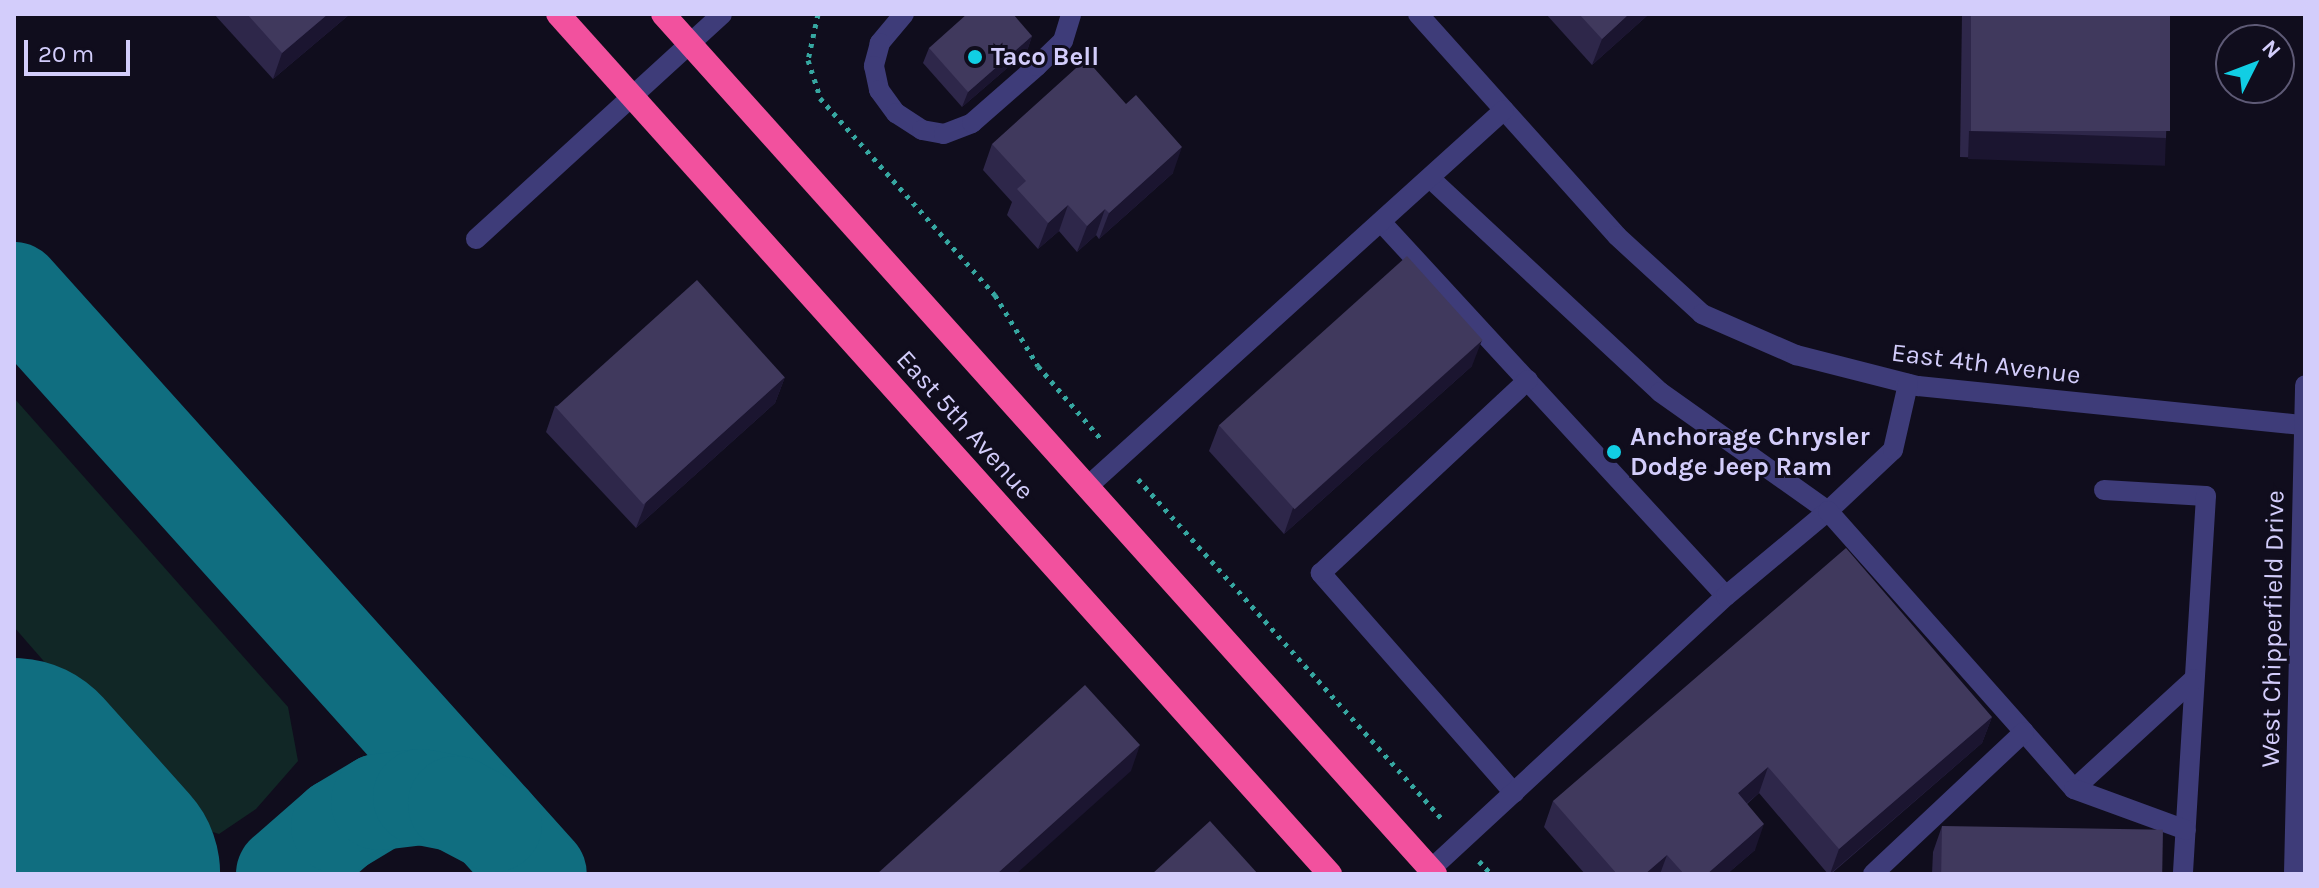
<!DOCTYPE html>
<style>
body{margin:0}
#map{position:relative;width:2319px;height:888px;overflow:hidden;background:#100d1d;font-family:Karla,sans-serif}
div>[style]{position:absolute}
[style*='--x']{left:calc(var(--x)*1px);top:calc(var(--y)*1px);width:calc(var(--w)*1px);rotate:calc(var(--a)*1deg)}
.green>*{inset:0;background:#112726}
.taxiway>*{height:96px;margin:-48px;padding:0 48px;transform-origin:48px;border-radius:48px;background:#106e80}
.runway>*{height:240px;margin:-120px;padding:0 120px;transform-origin:120px;border-radius:120px;background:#106e80}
.path>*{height:5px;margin-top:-2.5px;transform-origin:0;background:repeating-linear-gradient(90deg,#36a7a1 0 4px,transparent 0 10px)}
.minor>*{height:20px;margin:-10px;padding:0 10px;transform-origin:10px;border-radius:10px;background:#3e3c79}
.highway>*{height:24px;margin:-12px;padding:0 12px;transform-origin:12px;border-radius:12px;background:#f2519e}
.wall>*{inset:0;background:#2e274a}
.shaded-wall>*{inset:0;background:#1b1530;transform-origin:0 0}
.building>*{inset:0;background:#40395d;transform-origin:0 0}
.dots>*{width:22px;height:22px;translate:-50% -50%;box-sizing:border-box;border:4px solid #100d1d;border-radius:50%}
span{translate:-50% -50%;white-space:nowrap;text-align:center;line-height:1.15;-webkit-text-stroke:6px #100d1d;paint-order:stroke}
.poi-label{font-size:26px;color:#d3cdfb;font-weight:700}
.left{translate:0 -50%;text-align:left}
.street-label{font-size:26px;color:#d3cdfb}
.frame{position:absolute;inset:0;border:16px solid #d3cdfb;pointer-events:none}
.north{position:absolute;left:2215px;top:24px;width:80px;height:80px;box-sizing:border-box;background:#100d1d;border:2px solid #5e5a76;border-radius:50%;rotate:48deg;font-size:22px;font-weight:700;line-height:32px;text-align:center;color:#d3cdfb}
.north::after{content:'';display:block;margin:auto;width:28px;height:36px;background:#11cee4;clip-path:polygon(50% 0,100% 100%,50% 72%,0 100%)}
.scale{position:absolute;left:24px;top:40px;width:106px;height:36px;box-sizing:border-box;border:4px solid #d3cdfb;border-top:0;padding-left:10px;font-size:24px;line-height:28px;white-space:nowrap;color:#d3cdfb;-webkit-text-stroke:6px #100d1d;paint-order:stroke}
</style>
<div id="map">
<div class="green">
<i style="clip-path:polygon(14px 398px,288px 707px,298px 761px,256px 809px,219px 834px,185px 823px,14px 627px)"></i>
</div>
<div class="taxiway">
<i style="--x:14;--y:290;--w:785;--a:48.05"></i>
<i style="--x:90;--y:863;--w:21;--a:31"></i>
<i style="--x:284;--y:874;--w:73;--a:-41.1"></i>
<i style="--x:339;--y:826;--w:47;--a:-31"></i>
<i style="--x:379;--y:802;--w:42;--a:-6.8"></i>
<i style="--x:421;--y:797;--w:36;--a:11"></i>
<i style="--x:456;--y:804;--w:43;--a:27.8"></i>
</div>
<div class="runway">
<i style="--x:14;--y:778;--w:129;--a:48.1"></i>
</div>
<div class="path">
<i style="--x:818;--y:14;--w:47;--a:102.3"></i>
<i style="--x:808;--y:60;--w:40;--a:72"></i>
<i style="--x:820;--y:98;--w:264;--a:48.4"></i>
<i style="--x:995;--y:295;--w:83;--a:58.8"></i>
<i style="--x:1038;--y:366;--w:96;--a:49.2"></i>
<i style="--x:1138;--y:479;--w:457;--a:48.2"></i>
<i style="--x:1479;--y:861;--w:18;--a:47"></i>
</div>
<div class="minor">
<i style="--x:904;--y:14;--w:38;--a:130"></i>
<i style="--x:880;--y:43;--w:24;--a:105"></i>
<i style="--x:874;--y:66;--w:25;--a:78"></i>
<i style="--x:879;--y:90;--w:29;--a:54"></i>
<i style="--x:896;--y:113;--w:31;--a:33"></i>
<i style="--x:922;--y:130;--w:22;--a:10"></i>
<i style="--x:944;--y:134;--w:30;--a:-21"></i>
<i style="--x:972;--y:123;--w:86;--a:-41.2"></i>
<i style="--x:1037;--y:66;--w:36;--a:-44"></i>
<i style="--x:1063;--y:41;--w:28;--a:-73"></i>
<i style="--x:1418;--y:14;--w:298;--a:48.1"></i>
<i style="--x:1617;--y:236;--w:115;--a:42.5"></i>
<i style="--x:1702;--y:314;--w:103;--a:23.6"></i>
<i style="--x:1796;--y:355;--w:126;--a:14.3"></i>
<i style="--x:1918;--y:386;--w:387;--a:5.8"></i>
<i style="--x:1432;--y:180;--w:311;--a:42.9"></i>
<i style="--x:1660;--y:392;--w:206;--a:35.3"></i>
<i style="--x:1828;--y:511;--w:89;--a:-43.2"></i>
<i style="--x:1893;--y:450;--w:68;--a:-77.2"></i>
<i style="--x:1382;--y:223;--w:507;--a:47.32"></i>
<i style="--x:476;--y:239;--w:333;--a:-42.4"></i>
<i style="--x:1087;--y:487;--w:562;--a:-42.12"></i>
<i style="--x:2104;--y:490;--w:102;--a:3.4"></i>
<i style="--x:2206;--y:496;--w:379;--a:93.5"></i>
<i style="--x:2024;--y:732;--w:76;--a:48.7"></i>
<i style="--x:2074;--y:789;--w:163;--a:-42.5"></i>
<i style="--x:2074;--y:789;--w:119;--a:20.1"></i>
<i style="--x:1514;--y:793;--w:293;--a:-131.3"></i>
<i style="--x:1321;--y:573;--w:283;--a:-43"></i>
<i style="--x:1431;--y:869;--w:402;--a:-42.8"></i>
<i style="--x:1726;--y:596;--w:133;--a:-39.8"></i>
<i style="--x:1828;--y:511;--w:295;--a:48.4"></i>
<i style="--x:2024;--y:732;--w:207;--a:136.8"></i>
<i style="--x:2294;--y:874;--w:489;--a:-88.7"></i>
</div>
<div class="highway">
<i style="--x:558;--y:14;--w:1156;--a:48.09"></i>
<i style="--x:663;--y:14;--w:1156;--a:48.09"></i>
</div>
<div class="wall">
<i style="clip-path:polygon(214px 14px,350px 14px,273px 79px)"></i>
<i style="clip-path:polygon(1546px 14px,1649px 14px,1592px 65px)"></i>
<i style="clip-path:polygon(1962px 14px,2170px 14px,2166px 138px,2156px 164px,1960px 157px)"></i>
<i style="clip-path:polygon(1032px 36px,1027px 51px,962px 107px,923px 63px,929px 48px)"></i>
<i style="clip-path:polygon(992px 144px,1173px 173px,1099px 239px,1096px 235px,1077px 252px,1059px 231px,1038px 249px,1007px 215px,1012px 202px,983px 170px)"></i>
<i style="clip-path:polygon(1472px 366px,1284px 534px,1209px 451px,1219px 425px)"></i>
<i style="clip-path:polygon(785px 377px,775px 403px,636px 528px,546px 432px,555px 406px)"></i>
<i style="clip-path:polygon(1992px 717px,1982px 743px,1831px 874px,1828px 874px,1759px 793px,1747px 804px,1755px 850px,1727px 874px,1585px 874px,1544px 827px,1553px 801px)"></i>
<i style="clip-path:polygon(1942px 826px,2162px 874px,1932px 874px,1933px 852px)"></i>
</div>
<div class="shaded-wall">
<i style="clip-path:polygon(328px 14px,350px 14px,273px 79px,282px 53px)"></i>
<i style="clip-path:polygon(1629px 14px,1649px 14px,1592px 65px,1602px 39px)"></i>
<i style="clip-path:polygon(1032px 36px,1027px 51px,962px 107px,968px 92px)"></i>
<i style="left:1969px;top:131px;width:197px;height:28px;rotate:2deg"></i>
<i style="clip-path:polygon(1182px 147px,1173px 173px,1099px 239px,1109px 213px)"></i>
<i style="clip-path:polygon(1068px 205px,1059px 231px,1038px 249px,1048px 223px)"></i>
<i style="clip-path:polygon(1105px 209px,1096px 235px,1077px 252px,1087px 226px)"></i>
<i style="clip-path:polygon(1482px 340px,1472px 366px,1284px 534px,1293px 508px)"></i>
<i style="clip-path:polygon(785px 377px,775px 403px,636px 528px,646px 502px)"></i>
<i style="clip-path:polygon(1992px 717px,1982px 743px,1830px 874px,1839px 849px)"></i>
<i style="clip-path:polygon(1140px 745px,1131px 771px,1016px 874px,997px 874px)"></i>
<i style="clip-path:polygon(1768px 767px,1759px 793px,1728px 819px,1738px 793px)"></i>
<i style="clip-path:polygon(1764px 824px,1755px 850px,1727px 874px,1707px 874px)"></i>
<i style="clip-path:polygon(1667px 855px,1660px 874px,1645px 874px)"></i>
</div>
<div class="building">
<i style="clip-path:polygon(247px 14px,328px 14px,282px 53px)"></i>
<i style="clip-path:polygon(967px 14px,1013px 14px,1032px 36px,968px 92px,929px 48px)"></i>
<i style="clip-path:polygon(1579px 14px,1629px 14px,1602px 39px)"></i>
<i style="left:1971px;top:14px;width:199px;height:117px"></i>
<i style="clip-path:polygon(1086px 59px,1126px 104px,1136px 95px,1182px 147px,1109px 213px,1105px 209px,1087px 226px,1068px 205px,1048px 223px,1017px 189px,1026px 181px,992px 144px)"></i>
<i style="left:1407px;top:256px;width:113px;height:253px;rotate:48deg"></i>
<i style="left:697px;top:280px;width:131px;height:190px;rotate:48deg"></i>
<i style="clip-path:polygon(1846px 548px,1992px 717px,1839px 849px,1768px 767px,1738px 793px,1764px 824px,1707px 874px,1684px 874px,1667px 855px,1645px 874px,1617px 874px,1553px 801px)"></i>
<i style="clip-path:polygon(1085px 685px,1140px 745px,997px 874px,877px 874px)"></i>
<i style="clip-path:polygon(1210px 821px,1258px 874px,1152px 874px)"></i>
<i style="left:1942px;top:826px;width:221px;height:48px;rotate:1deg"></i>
</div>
<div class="dots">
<i style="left:975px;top:57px;background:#11cee4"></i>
<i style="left:1614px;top:452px;background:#11cee4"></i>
</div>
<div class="poi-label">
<span class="left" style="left:991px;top:57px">Taco Bell</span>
<span class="left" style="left:1630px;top:452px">Anchorage Chrysler<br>Dodge Jeep Ram</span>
</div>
<div class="street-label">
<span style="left:1986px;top:364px;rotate:7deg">East 4th Avenue</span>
<span style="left:965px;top:425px;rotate:48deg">East 5th Avenue</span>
<span style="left:2273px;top:629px;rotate:-89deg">West Chipperfield Drive</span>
</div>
<div class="frame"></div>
<div class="north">N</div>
<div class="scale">20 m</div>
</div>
